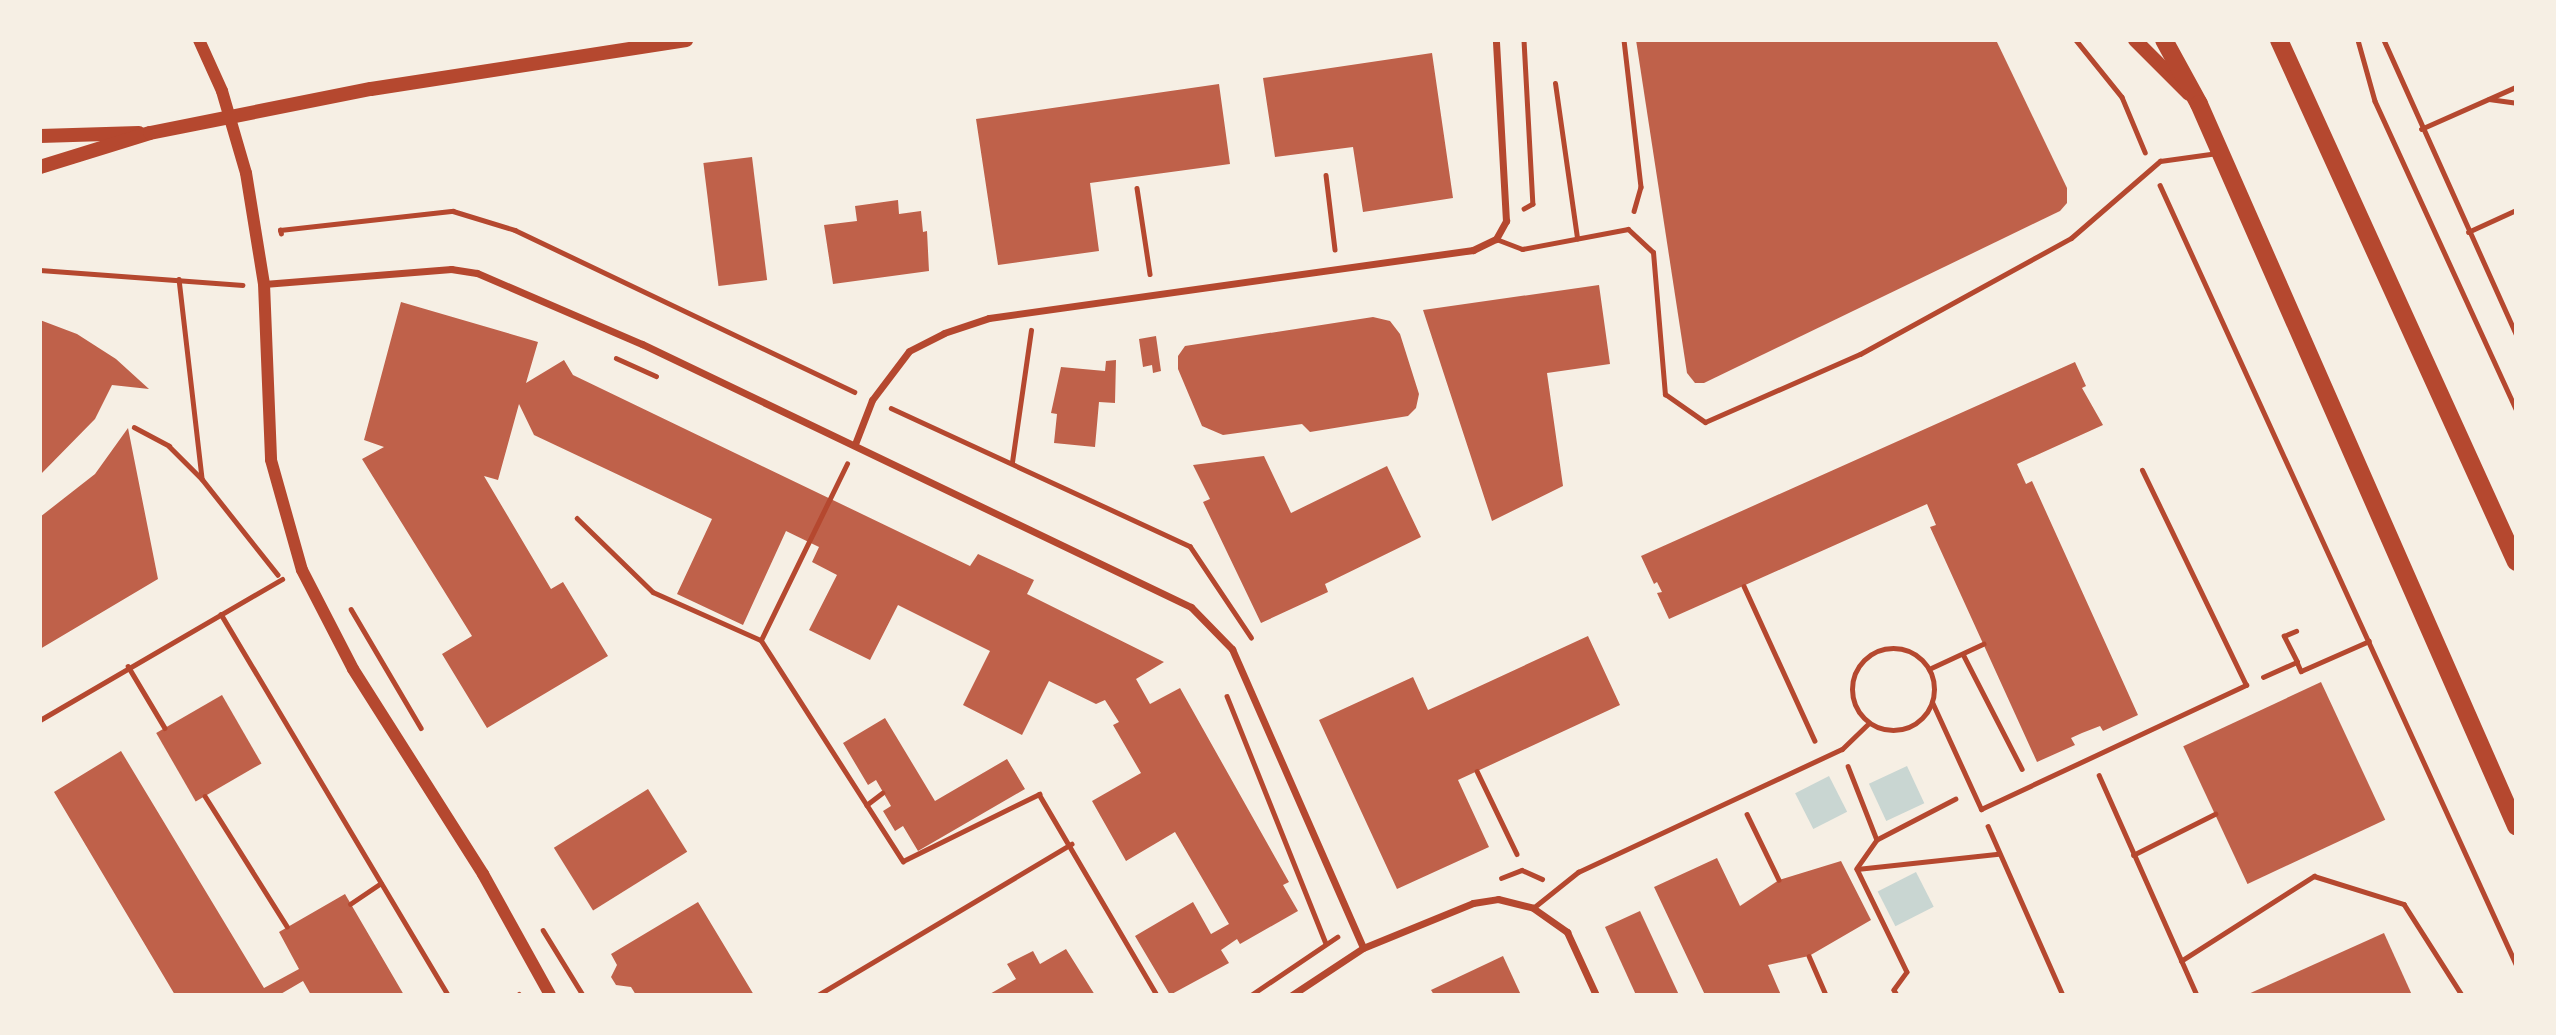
<!DOCTYPE html>
<style>
body{margin:0}
#map{position:relative;width:2556px;height:1035px;overflow:hidden;background:#f6efe4;font-family:"PT Sans Narrow",sans-serif}
div>[style]{position:absolute}
[style*='--x']{left:calc(var(--x)*1px);top:calc(var(--y)*1px);width:calc(var(--w)*1px);rotate:calc(var(--a)*1deg)}
.water>*{inset:0;background:#c9d6d2;transform-origin:0 0}
.building>*{inset:0;background:#bf614a;transform-origin:0 0}
.path>*{height:4.5px;margin:-2.25px;padding:0 2.25px;transform-origin:2.25px;border-radius:2.25px;background:#b5482f}
.service>*{height:5px;margin:-2.5px;padding:0 2.5px;transform-origin:2.5px;border-radius:2.5px;background:#b5482f}
.service>.ring{margin:-2.5px;padding:0;box-sizing:content-box;background:none;border:5px solid #b5482f;border-radius:50%}
.minor>*{height:7px;margin:-3.5px;padding:0 3.5px;transform-origin:3.5px;border-radius:3.5px;background:#b5482f}
.tertiary>*{height:12px;margin:-6px;padding:0 6px;transform-origin:6px;border-radius:6px;background:#b5482f}
.secondary>*{height:14px;margin:-7px;padding:0 7px;transform-origin:7px;border-radius:7px;background:#b5482f}
.primary>*{height:18px;margin:-9px;padding:0 9px;transform-origin:9px;border-radius:9px;background:#b5482f}
span{translate:-50% -50%;white-space:nowrap;text-align:center;line-height:1.15;-webkit-text-stroke:5px #f6efe4;paint-order:stroke}
.frame{position:absolute;inset:0;border:42px solid #f6efe4;pointer-events:none}
</style>
<div id="map">
<div class="water">
<i style="left:1907px;top:766px;width:41px;height:42px;rotate:65deg"></i>
<i style="left:1829px;top:776px;width:40px;height:38px;rotate:63deg"></i>
<i style="left:1916px;top:872px;width:39px;height:43px;rotate:63deg"></i>
</div>
<div class="building">
<i style="clip-path:polygon(1636px 40px,1996px 40px,2067px 188px,2067px 203px,2060px 211px,1704px 383px,1695px 383px,1687px 373px)"></i>
<i style="clip-path:polygon(1432px 53px,1453px 198px,1363px 212px,1353px 147px,1275px 157px,1263px 78px)"></i>
<i style="clip-path:polygon(1219px 84px,1230px 164px,1090px 183px,1099px 251px,998px 265px,976px 119px)"></i>
<i style="left:752px;top:157px;width:124px;height:49px;rotate:83deg"></i>
<i style="clip-path:polygon(898px 200px,899px 214px,921px 211px,923px 232px,927px 231px,929px 271px,833px 284px,824px 225px,857px 221px,855px 206px)"></i>
<i style="clip-path:polygon(1599px 285px,1610px 364px,1547px 373px,1563px 486px,1492px 521px,1423px 310px)"></i>
<i style="clip-path:polygon(401px 302px,538px 342px,526px 383px,564px 360px,573px 375px,970px 566px,978px 554px,1034px 580px,1027px 594px,1164px 662px,1136px 679px,1150px 704px,1180px 688px,1289px 882px,1283px 885px,1298px 911px,1240px 944px,1237px 939px,1221px 950px,1229px 963px,1170px 995px,1135px 936px,1193px 902px,1211px 934px,1229px 924px,1175px 832px,1126px 861px,1092px 801px,1141px 773px,1113px 725px,1119px 722px,1105px 700px,1096px 704px,1049px 681px,1022px 735px,963px 705px,990px 651px,898px 605px,870px 660px,809px 630px,837px 575px,812px 562px,819px 547px,786px 531px,743px 625px,677px 594px,712px 519px,534px 435px,519px 404px,498px 480px,484px 476px,551px 589px,563px 582px,608px 656px,487px 728px,442px 654px,472px 636px,362px 459px,384px 447px,364px 440px)"></i>
<i style="clip-path:polygon(1373px 317px,1390px 321px,1400px 334px,1419px 394px,1416px 408px,1408px 416px,1310px 432px,1302px 424px,1223px 435px,1202px 426px,1178px 369px,1178px 356px,1185px 346px)"></i>
<i style="clip-path:polygon(40px 320px,77px 334px,116px 359px,149px 389px,112px 385px,95px 419px,40px 475px)"></i>
<i style="clip-path:polygon(1156px 336px,1161px 371px,1153px 373px,1152px 365px,1143px 367px,1139px 339px)"></i>
<i style="clip-path:polygon(1116px 360px,1115px 403px,1099px 402px,1095px 447px,1054px 443px,1057px 414px,1051px 413px,1061px 367px,1105px 371px,1106px 361px)"></i>
<i style="clip-path:polygon(2075px 362px,2086px 386px,2082px 388px,2103px 425px,2017px 464px,2026px 484px,2032px 481px,2138px 715px,2103px 731px,2100px 726px,2082px 733px,2071px 738px,2075px 745px,2037px 762px,1930px 527px,1936px 525px,1927px 504px,1669px 619px,1657px 593px,1662px 592px,1657px 582px,1654px 584px,1641px 556px)"></i>
<i style="clip-path:polygon(128px 428px,158px 579px,40px 649px,40px 517px,95px 474px)"></i>
<i style="clip-path:polygon(1264px 456px,1291px 513px,1387px 466px,1421px 537px,1325px 584px,1328px 592px,1261px 623px,1203px 502px,1210px 499px,1193px 465px)"></i>
<i style="clip-path:polygon(1588px 636px,1620px 705px,1458px 780px,1489px 847px,1397px 889px,1319px 720px,1413px 677px,1428px 710px)"></i>
<i style="left:2321px;top:682px;width:152px;height:152px;rotate:65deg"></i>
<i style="left:222px;top:695px;width:79px;height:76px;rotate:60deg"></i>
<i style="clip-path:polygon(885px 718px,935px 801px,1007px 759px,1025px 789px,918px 851px,903px 826px,895px 831px,883px 811px,891px 806px,876px 780px,868px 785px,843px 743px)"></i>
<i style="clip-path:polygon(121px 751px,264px 988px,299px 969px,279px 932px,345px 894px,404px 995px,311px 995px,303px 981px,279px 995px,175px 995px,54px 792px)"></i>
<i style="left:648px;top:789px;width:74px;height:111px;rotate:58deg"></i>
<i style="clip-path:polygon(1717px 858px,1740px 906px,1779px 880px,1841px 861px,1871px 920px,1809px 956px,1768px 965px,1781px 995px,1705px 995px,1654px 887px)"></i>
<i style="clip-path:polygon(698px 902px,754px 995px,636px 995px,631px 987px,616px 985px,611px 977px,617px 965px,611px 954px)"></i>
<i style="clip-path:polygon(1640px 911px,1679px 995px,1636px 995px,1605px 927px)"></i>
<i style="clip-path:polygon(2384px 933px,2412px 995px,2246px 995px)"></i>
<i style="clip-path:polygon(1066px 949px,1095px 995px,988px 995px,1016px 979px,1007px 964px,1033px 951px,1040px 964px)"></i>
<i style="clip-path:polygon(1503px 956px,1521px 995px,1434px 995px,1431px 990px)"></i>
</div>
<div class="path">
<i style="--x:1524;--y:40;--w:164;--a:86.9"></i>
<i style="--x:1533;--y:204;--w:10;--a:151"></i>
<i style="--x:1624;--y:40;--w:148;--a:83.4"></i>
<i style="--x:1641;--y:187;--w:25;--a:106"></i>
<i style="--x:2076;--y:40;--w:73;--a:51.1"></i>
<i style="--x:2122;--y:97;--w:60;--a:67.3"></i>
<i style="--x:2358;--y:40;--w:63;--a:74.4"></i>
<i style="--x:2375;--y:101;--w:339;--a:65.4"></i>
<i style="--x:2384;--y:40;--w:322;--a:65.8"></i>
<i style="--x:2489;--y:99;--w:27;--a:8"></i>
<i style="--x:2421;--y:129;--w:104;--a:-23.9"></i>
<i style="--x:1326;--y:175;--w:75;--a:83.1"></i>
<i style="--x:2160;--y:185;--w:856;--a:65.44"></i>
<i style="--x:1137;--y:188;--w:87;--a:81.4"></i>
<i style="--x:2468;--y:232;--w:53;--a:-24.6"></i>
<i style="--x:281;--y:234;--w:4;--a:-104"></i>
<i style="--x:280;--y:230;--w:174;--a:-6.3"></i>
<i style="--x:453;--y:211;--w:65;--a:17"></i>
<i style="--x:515;--y:230;--w:376;--a:25.5"></i>
<i style="--x:40;--y:270;--w:203;--a:4.2"></i>
<i style="--x:179;--y:279;--w:200;--a:83.4"></i>
<i style="--x:616;--y:358;--w:44;--a:24.2"></i>
<i style="--x:891;--y:408;--w:329;--a:24.8"></i>
<i style="--x:1190;--y:546;--w:110;--a:56.2"></i>
<i style="--x:134;--y:427;--w:40;--a:28"></i>
<i style="--x:169;--y:446;--w:47;--a:45"></i>
<i style="--x:202;--y:479;--w:122;--a:51.6"></i>
<i style="--x:1012;--y:462;--w:133;--a:-81.8"></i>
<i style="--x:577;--y:518;--w:106;--a:44.2"></i>
<i style="--x:653;--y:592;--w:118;--a:24"></i>
<i style="--x:761;--y:640;--w:196;--a:-64"></i>
<i style="--x:1744;--y:586;--w:170;--a:65.4"></i>
<i style="--x:351;--y:609;--w:138;--a:59.5"></i>
<i style="--x:221;--y:614;--w:443;--a:59.2"></i>
<i style="--x:761;--y:640;--w:196;--a:57.3"></i>
<i style="--x:1963;--y:654;--w:129;--a:62.8"></i>
<i style="--x:2297;--y:662;--w:10;--a:66"></i>
<i style="--x:2301;--y:671;--w:74;--a:-23.8"></i>
<i style="--x:128;--y:666;--w:72;--a:59.2"></i>
<i style="--x:1929;--y:669;--w:60;--a:-24.8"></i>
<i style="--x:2263;--y:677;--w:37;--a:-24"></i>
<i style="--x:2297;--y:662;--w:29;--a:-117"></i>
<i style="--x:2284;--y:636;--w:13;--a:-23"></i>
<i style="--x:1227;--y:696;--w:266;--a:68.2"></i>
<i style="--x:40;--y:720;--w:280;--a:-30.2"></i>
<i style="--x:1848;--y:766;--w:79;--a:68.6"></i>
<i style="--x:1477;--y:771;--w:92;--a:64.3"></i>
<i style="--x:2099;--y:775;--w:241;--a:66"></i>
<i style="--x:883;--y:793;--w:20;--a:143"></i>
<i style="--x:867;--y:805;--w:67;--a:57.3"></i>
<i style="--x:903;--y:861;--w:152;--a:-26.2"></i>
<i style="--x:1039;--y:794;--w:233;--a:59.6"></i>
<i style="--x:205;--y:796;--w:154;--a:57.8"></i>
<i style="--x:1956;--y:799;--w:89;--a:152.6"></i>
<i style="--x:1877;--y:840;--w:35;--a:125"></i>
<i style="--x:1857;--y:869;--w:142;--a:-6.1"></i>
<i style="--x:1747;--y:814;--w:73;--a:64.1"></i>
<i style="--x:1988;--y:826;--w:185;--a:66.1"></i>
<i style="--x:2133;--y:855;--w:92;--a:-26.6"></i>
<i style="--x:1857;--y:869;--w:114;--a:64.1"></i>
<i style="--x:1907;--y:972;--w:22;--a:126"></i>
<i style="--x:1894;--y:990;--w:6;--a:59"></i>
<i style="--x:1501;--y:878;--w:22;--a:-21"></i>
<i style="--x:1522;--y:870;--w:22;--a:24"></i>
<i style="--x:350;--y:904;--w:37;--a:-34"></i>
<i style="--x:543;--y:930;--w:76;--a:58.4"></i>
<i style="--x:1809;--y:956;--w:43;--a:66.4"></i>
<i style="--x:2181;--y:961;--w:158;--a:-32.6"></i>
<i style="--x:2314;--y:876;--w:94;--a:17.3"></i>
<i style="--x:2404;--y:904;--w:108;--a:57.5"></i>
<i style="--x:518;--y:995;--w:1;--a:-45"></i>
<i style="--x:818;--y:995;--w:295;--a:-30.8"></i>
<i style="--x:1251;--y:995;--w:104;--a:-34"></i>
</div>
<div class="service">
<i style="--x:1555;--y:83;--w:157;--a:81.9"></i>
<i style="--x:1496;--y:239;--w:28;--a:21"></i>
<i style="--x:1522;--y:249;--w:108;--a:-10.7"></i>
<i style="--x:1628;--y:229;--w:34;--a:43"></i>
<i style="--x:1653;--y:252;--w:143;--a:85.2"></i>
<i style="--x:1665;--y:394;--w:49;--a:35"></i>
<i style="--x:1705;--y:422;--w:169;--a:-23.7"></i>
<i style="--x:1860;--y:354;--w:241;--a:-28.8"></i>
<i style="--x:2071;--y:238;--w:118;--a:-40.9"></i>
<i style="--x:2160;--y:161;--w:58;--a:-8"></i>
<i class="ring" style="left:1852px;top:648px;width:77px;height:77px"></i>
<i style="--x:1932;--y:702;--w:118;--a:65.4"></i>
<i style="--x:1981;--y:809;--w:293;--a:-25.1"></i>
<i style="--x:2246;--y:685;--w:239;--a:-115.8"></i>
<i style="--x:1533;--y:908;--w:58;--a:-38.7"></i>
<i style="--x:1578;--y:872;--w:291;--a:-25"></i>
<i style="--x:1842;--y:749;--w:37;--a:-44"></i>
</div>
<div class="minor">
<i style="--x:264;--y:284;--w:188;--a:-4.6"></i>
<i style="--x:451;--y:269;--w:26;--a:9"></i>
<i style="--x:477;--y:273;--w:180;--a:23.3"></i>
<i style="--x:642;--y:344;--w:609;--a:25.6"></i>
<i style="--x:1191;--y:607;--w:59;--a:45.7"></i>
<i style="--x:1232;--y:649;--w:326;--a:66.3"></i>
<i style="--x:855;--y:444;--w:47;--a:-68.9"></i>
<i style="--x:872;--y:400;--w:61;--a:-52.9"></i>
<i style="--x:909;--y:351;--w:39;--a:-27"></i>
<i style="--x:944;--y:333;--w:47;--a:-18.4"></i>
<i style="--x:989;--y:318;--w:489;--a:-8"></i>
<i style="--x:1473;--y:250;--w:25;--a:-26"></i>
<i style="--x:1496;--y:239;--w:21;--a:-61"></i>
<i style="--x:1506;--y:221;--w:181;--a:-93.2"></i>
<i style="--x:1292;--y:995;--w:85;--a:-33.5"></i>
<i style="--x:1363;--y:948;--w:119;--a:-22.2"></i>
<i style="--x:1473;--y:903;--w:25;--a:-9"></i>
<i style="--x:1498;--y:899;--w:36;--a:14"></i>
<i style="--x:1533;--y:908;--w:42;--a:35.2"></i>
<i style="--x:1567;--y:932;--w:69;--a:65.3"></i>
</div>
<div class="tertiary">
<i style="--x:199;--y:40;--w:56;--a:65.7"></i>
<i style="--x:222;--y:91;--w:85;--a:73.7"></i>
<i style="--x:246;--y:173;--w:112;--a:80.8"></i>
<i style="--x:264;--y:284;--w:176;--a:87.7"></i>
<i style="--x:271;--y:460;--w:114;--a:74.3"></i>
<i style="--x:302;--y:570;--w:111;--a:62.7"></i>
<i style="--x:353;--y:669;--w:243;--a:57.6"></i>
<i style="--x:483;--y:874;--w:138;--a:61"></i>
</div>
<div class="secondary">
<i style="--x:2135;--y:40;--w:76;--a:45"></i>
<i style="--x:40;--y:136;--w:99;--a:-1.7"></i>
<i style="--x:40;--y:167;--w:115;--a:-17.2"></i>
<i style="--x:150;--y:133;--w:225;--a:-11.3"></i>
<i style="--x:371;--y:89;--w:319;--a:-8.8"></i>
</div>
<div class="primary">
<i style="--x:2164;--y:40;--w:73;--a:61.3"></i>
<i style="--x:2199;--y:104;--w:789;--a:66.3"></i>
<i style="--x:2279;--y:40;--w:573;--a:65.58"></i>
</div>
<div class="frame"></div>
</div>
